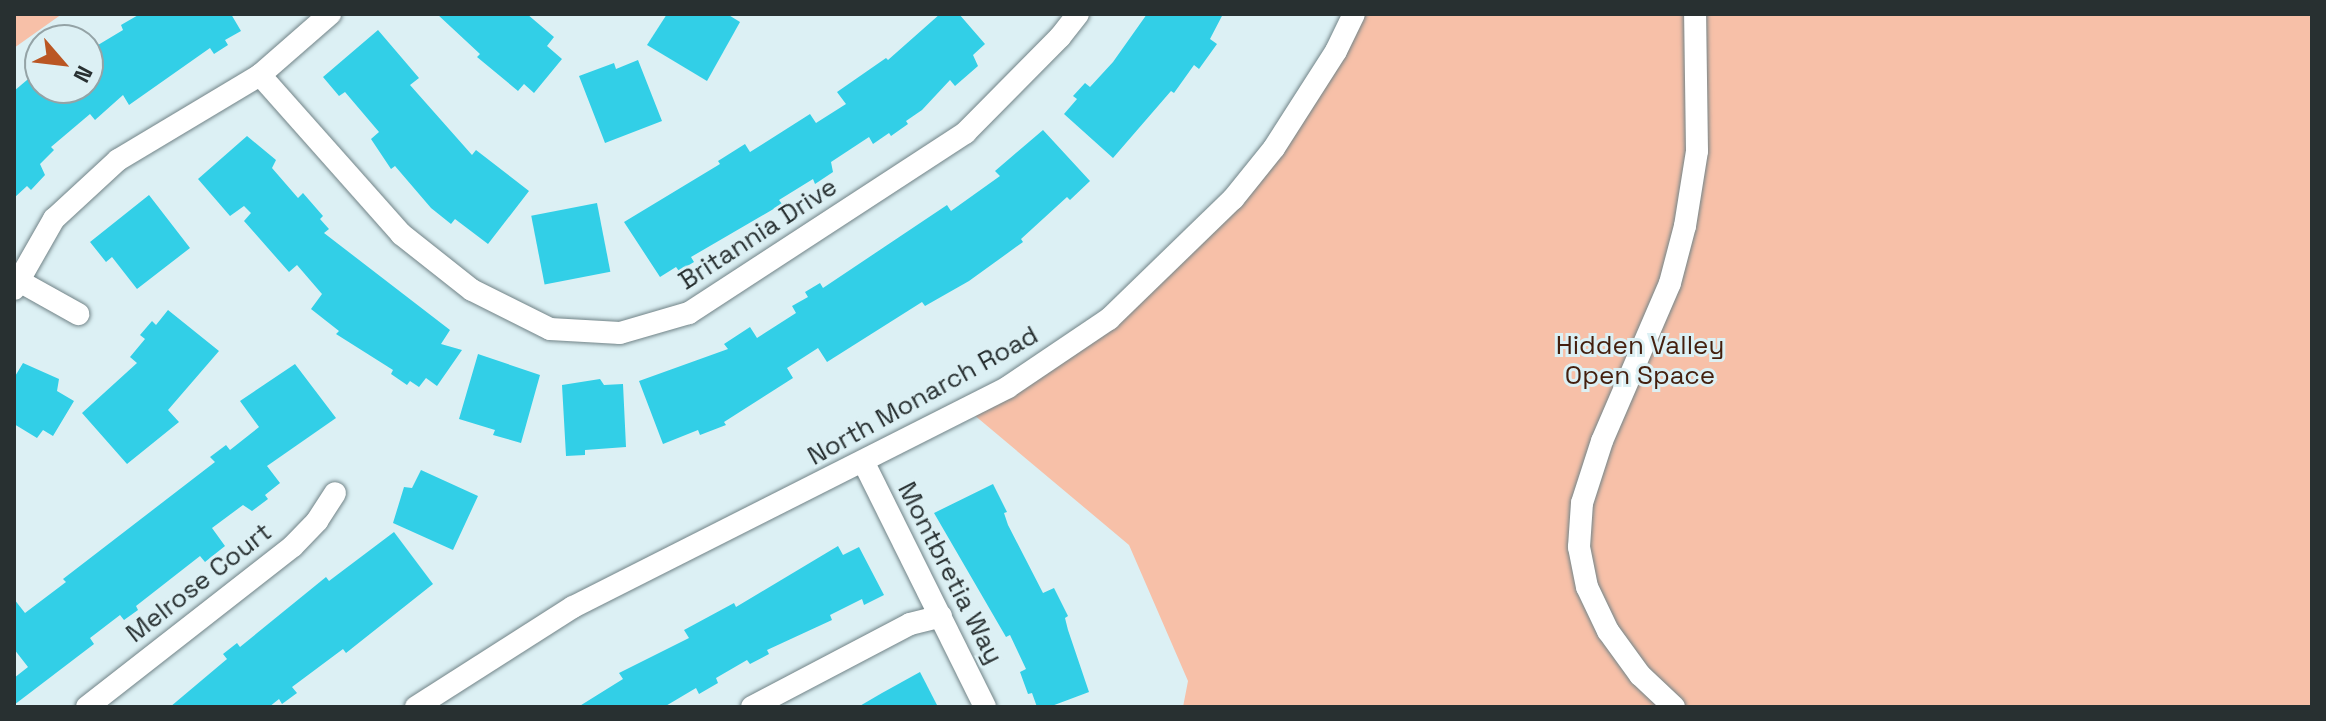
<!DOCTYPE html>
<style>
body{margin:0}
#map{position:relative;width:2326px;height:721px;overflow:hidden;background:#dcf0f4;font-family:"Space Grotesk",sans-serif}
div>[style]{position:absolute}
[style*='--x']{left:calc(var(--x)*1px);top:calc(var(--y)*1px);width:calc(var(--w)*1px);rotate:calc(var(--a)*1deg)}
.green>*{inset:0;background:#f7c0a8}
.building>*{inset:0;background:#32cfe7;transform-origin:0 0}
.roads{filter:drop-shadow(0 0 2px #718387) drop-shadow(0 0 2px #718387)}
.minor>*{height:22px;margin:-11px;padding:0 11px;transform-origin:11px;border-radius:11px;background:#fff}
span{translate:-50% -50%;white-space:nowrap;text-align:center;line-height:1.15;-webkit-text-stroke:6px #dcf0f4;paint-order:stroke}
.street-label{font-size:26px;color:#283031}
.park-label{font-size:26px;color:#441f0e}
.frame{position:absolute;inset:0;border:16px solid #283031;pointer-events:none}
.north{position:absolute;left:24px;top:24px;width:80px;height:80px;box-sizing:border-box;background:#dcf0f4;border:2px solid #94a3a6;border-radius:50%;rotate:118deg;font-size:22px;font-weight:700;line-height:32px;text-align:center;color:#283031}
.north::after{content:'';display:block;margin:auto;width:28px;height:36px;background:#ba5623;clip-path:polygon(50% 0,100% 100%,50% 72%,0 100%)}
</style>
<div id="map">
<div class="green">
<i style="clip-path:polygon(14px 14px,62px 14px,14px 48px)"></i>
<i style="clip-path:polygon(1354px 14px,2312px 14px,2312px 707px,1183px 707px,1188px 681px,1129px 545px,967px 409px,1056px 356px,1233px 199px)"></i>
</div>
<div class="building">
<i style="clip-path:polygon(140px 14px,231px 14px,241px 31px,225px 40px,228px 45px,214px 54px,210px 48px,129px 105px,123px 95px,95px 120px,90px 114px,51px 147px,54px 150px,40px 164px,45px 175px,31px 190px,27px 186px,14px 198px,14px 91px,40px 69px,40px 88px,88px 88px,88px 51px,123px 30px,121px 25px)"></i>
<i style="clip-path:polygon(437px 14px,527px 14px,554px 37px,547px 46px,562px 59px,534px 93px,524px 84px,518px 91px,477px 57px,480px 54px)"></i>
<i style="clip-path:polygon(667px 14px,727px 14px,740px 22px,707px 81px,647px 45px)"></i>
<i style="clip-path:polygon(940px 14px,959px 14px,985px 44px,973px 55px,978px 66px,955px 86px,950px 80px,922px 110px,906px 121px,908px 124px,891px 136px,889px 133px,873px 144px,869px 137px,831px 162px,833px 172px,815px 184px,813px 179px,779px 200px,782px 204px,691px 257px,694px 262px,679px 271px,676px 267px,660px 277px,624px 222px,720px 164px,718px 161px,745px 144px,750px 152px,810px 114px,816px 123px,846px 104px,837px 92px,886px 58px,888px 60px)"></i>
<i style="clip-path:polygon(1147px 14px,1223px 14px,1210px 39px,1217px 44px,1199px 69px,1194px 65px,1174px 93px,1171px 91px,1113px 158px,1064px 114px,1077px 99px,1073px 96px,1085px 83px,1090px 87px,1113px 62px)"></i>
<i style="clip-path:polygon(378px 30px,419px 78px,410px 85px,472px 155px,476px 150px,529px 191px,488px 244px,455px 219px,451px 224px,431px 208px,395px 166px,391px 169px,371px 139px,379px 132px,345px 92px,339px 96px,323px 77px)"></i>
<i style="clip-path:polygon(638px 60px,662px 121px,605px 143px,579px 76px,614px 63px,616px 69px)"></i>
<i style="clip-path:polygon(1043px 130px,1090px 181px,1070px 200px,1067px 197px,1021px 239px,1023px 242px,969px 281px,925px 306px,922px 302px,827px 362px,818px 348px,787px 368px,793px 378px,724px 422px,726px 425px,700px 435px,698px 430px,663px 444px,639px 381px,728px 349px,724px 344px,750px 327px,757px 338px,796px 313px,792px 306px,808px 297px,805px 292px,820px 283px,823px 288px,947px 205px,951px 211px,1000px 176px,995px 171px)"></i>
<i style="clip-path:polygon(247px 136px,276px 160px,272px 168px,298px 198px,303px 193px,323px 216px,320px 219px,329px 229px,324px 233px,450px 330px,441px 344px,462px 350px,437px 386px,426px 378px,419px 387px,410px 381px,407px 385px,391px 374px,393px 370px,336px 334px,339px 331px,311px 309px,322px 294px,297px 265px,289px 272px,244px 221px,251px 213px,244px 206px,230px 216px,198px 179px)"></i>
<i style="clip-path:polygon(149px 195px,190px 248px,137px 289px,112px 257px,106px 262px,90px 242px)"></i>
<i style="left:597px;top:203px;width:70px;height:67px;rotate:79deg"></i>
<i style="clip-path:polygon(168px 310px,219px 351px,168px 410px,179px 422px,127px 464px,82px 413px,137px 363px,130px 357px,145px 339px,140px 335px,152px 321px,156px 325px)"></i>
<i style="clip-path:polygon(478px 354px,540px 375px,521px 443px,493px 435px,495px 430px,459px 419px)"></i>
<i style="clip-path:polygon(23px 363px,59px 379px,57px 391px,74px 401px,53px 436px,43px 430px,37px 438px,14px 424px,14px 378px)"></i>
<i style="clip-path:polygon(295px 364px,336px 418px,267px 466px,280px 483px,265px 495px,268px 499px,252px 511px,243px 505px,212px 528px,225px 546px,205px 562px,200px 556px,136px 606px,138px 610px,124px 620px,120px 615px,90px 638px,94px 644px,14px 705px,14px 678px,28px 667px,14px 649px,14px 599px,25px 613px,66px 582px,63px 579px,215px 462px,210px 457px,226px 445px,230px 450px,259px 427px,240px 401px)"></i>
<i style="clip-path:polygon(600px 379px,604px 385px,623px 384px,626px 447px,585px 450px,585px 455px,566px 456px,562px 385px)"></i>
<i style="clip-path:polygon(421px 470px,478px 496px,453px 550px,393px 523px,404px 487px,412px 488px)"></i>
<i style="clip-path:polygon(993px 484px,1007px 512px,1004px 513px,1008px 525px,1043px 593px,1054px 588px,1068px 616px,1065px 618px,1068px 630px,1089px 692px,1049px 707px,1037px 707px,1032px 693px,1028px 694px,1020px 672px,1026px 669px,1010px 635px,1006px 637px,934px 513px)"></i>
<i style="clip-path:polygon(394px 532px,433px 584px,346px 653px,343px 649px,292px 687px,297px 693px,282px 704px,279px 699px,269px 707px,170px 707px,227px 659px,223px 654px,237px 643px,240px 647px,326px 577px,329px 581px)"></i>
<i style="clip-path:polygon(838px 546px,843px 555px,859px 547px,884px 595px,864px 605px,862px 599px,830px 615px,832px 620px,767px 650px,769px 654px,750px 664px,747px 660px,716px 678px,718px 683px,699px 694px,696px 688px,664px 707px,578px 707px,623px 679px,619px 673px,689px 638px,684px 630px,734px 603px,736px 607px)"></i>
<i style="clip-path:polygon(920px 672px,938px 707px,858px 707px,882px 693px)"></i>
</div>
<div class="roads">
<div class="minor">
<i style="--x:260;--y:75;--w:213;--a:48.4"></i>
<i style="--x:401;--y:234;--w:90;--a:38.3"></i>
<i style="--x:472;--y:290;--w:87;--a:26.6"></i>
<i style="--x:550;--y:329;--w:70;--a:3.3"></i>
<i style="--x:620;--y:333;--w:72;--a:-16.2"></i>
<i style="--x:689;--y:313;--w:330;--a:-33.1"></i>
<i style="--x:965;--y:133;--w:135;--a:-45.3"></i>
<i style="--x:1060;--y:37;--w:29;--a:-52"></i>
<i style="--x:19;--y:281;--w:68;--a:29.2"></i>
<i style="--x:14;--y:289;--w:81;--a:-60.3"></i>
<i style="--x:54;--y:219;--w:87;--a:-42.7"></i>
<i style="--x:118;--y:160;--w:165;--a:-30.9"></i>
<i style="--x:260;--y:75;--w:93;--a:-41.1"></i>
<i style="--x:864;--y:463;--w:272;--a:63.6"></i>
<i style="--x:87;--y:707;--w:261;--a:-38"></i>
<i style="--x:293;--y:546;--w:35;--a:-46"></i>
<i style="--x:317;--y:521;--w:33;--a:-57"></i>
<i style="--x:416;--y:707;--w:186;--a:-32.5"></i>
<i style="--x:573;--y:607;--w:487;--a:-26.8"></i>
<i style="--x:1008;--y:387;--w:122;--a:-34"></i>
<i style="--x:1109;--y:319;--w:173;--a:-44.1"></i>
<i style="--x:1233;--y:199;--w:65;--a:-51.2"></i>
<i style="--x:1274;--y:148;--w:115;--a:-57.4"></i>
<i style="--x:1336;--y:51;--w:41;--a:-64.1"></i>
<i style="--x:752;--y:707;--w:178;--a:-27.7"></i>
<i style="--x:910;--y:624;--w:32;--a:-14"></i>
<i style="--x:1674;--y:707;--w:47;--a:-136.7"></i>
<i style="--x:1640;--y:675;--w:54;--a:-126"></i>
<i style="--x:1608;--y:631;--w:49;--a:-115.5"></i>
<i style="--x:1587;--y:587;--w:41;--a:-101.3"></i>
<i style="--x:1579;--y:547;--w:44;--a:-86.1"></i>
<i style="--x:1582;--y:503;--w:65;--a:-72.1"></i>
<i style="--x:1602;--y:441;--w:172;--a:-66.7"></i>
<i style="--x:1670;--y:283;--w:59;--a:-75.3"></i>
<i style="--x:1685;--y:226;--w:76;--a:-80.9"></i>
<i style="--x:1697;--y:151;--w:137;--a:-90.8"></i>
</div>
</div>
<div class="street-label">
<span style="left:758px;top:234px;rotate:-33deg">Britannia Drive</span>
<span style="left:923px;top:396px;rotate:-29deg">North Monarch Road</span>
<span style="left:950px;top:573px;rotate:63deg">Montbretia Way</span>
<span style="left:199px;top:583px;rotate:-38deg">Melrose Court</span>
</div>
<div class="park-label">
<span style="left:1640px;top:361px">Hidden Valley<br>Open Space</span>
</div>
<div class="frame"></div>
<div class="north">N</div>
</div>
